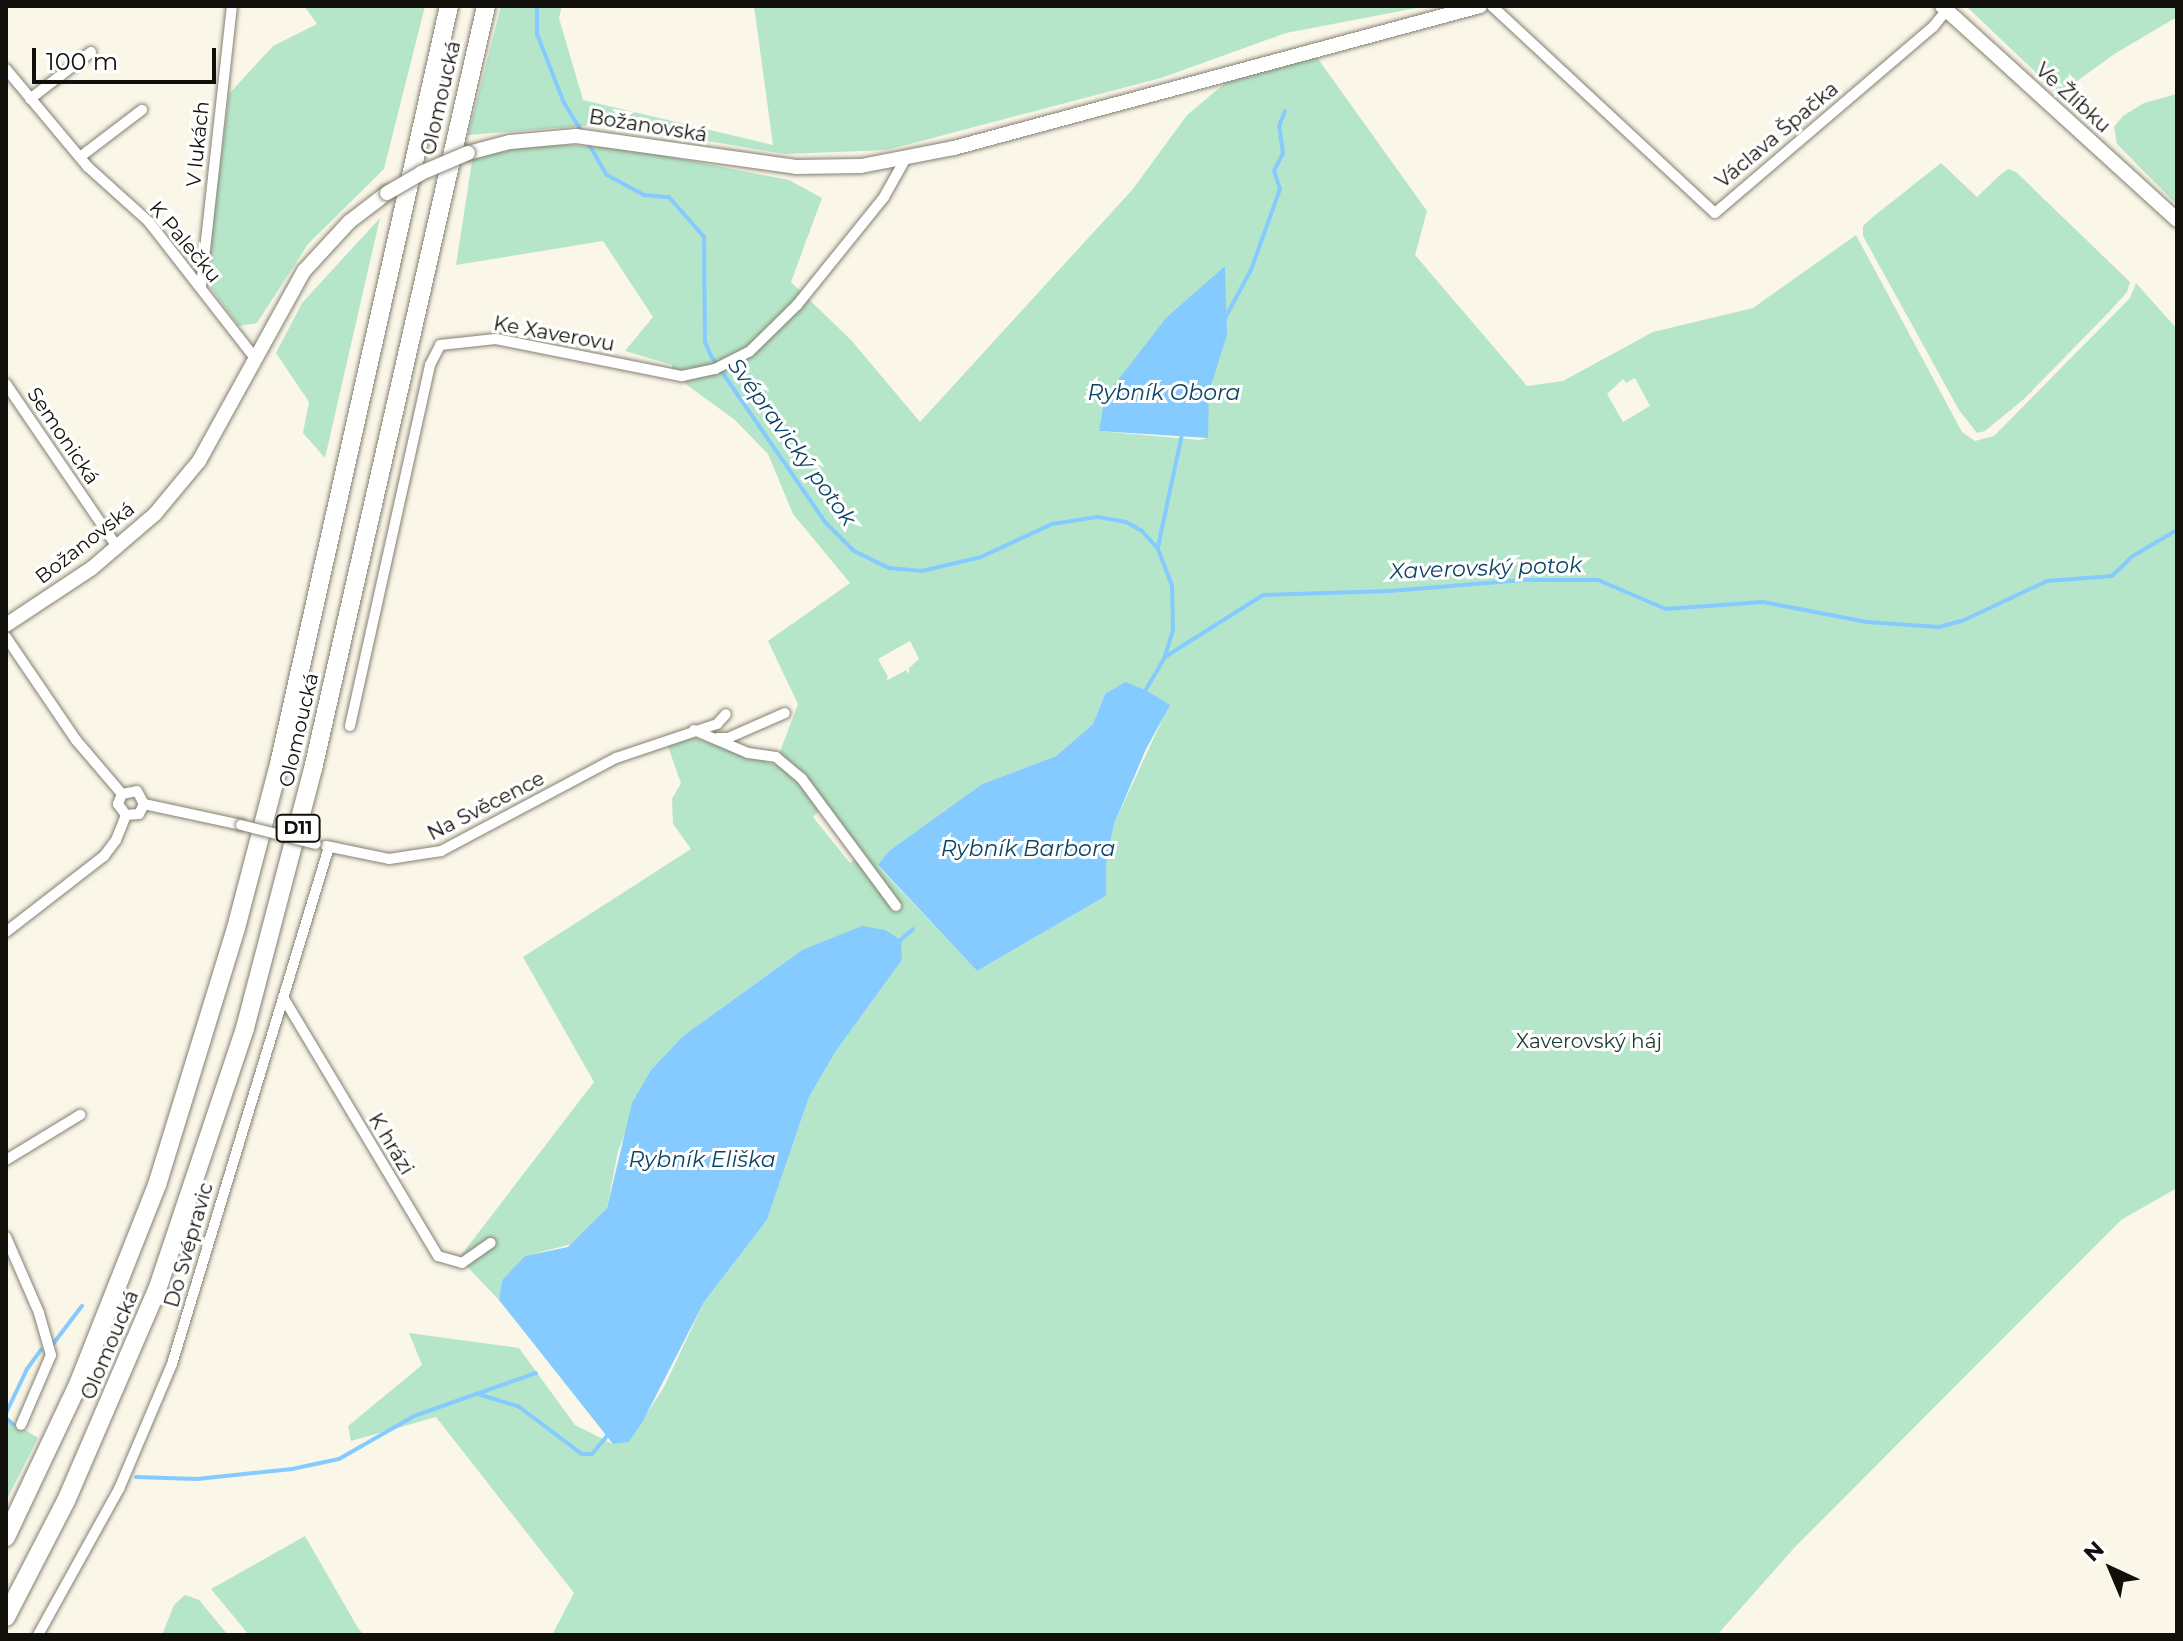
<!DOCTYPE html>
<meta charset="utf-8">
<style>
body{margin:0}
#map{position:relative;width:2183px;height:1641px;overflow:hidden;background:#faf6e8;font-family:Montserrat,sans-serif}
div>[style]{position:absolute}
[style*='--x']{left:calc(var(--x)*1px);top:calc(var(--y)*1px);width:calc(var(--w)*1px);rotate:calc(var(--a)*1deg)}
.green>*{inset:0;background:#b6e6c9}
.water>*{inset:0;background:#85cbff}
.stream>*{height:4px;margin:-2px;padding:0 2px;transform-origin:2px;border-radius:2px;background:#85cbff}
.roads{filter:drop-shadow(0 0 2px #838073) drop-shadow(0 0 2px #838073)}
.street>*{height:10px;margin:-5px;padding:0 5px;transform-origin:5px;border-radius:5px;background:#fff}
.secondary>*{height:14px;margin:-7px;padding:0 7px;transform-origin:7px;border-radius:7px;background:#fff}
.highway>*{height:18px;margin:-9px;padding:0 9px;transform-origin:9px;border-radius:9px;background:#fff}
.bridges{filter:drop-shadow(0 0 2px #838073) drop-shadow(0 0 2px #838073)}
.street-bridge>*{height:10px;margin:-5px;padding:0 5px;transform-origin:5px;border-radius:5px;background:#fff}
.secondary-bridge>*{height:14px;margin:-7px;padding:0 7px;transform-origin:7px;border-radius:7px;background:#fff}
span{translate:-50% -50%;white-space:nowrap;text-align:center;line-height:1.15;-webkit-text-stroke:6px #fff;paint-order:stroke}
.shield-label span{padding:2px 6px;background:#fff;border:2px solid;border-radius:6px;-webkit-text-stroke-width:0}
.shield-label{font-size:18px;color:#100f0a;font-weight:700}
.street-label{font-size:20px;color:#100f0a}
.park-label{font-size:20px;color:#1a3c2a}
.water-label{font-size:22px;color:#0d4465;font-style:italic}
.frame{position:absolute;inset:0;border:8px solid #100f0a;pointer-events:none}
.north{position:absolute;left:2071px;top:1529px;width:80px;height:80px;-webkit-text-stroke:6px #fff;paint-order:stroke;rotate:316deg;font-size:22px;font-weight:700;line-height:32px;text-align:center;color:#100f0a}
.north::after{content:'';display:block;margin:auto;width:28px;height:36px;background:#100f0a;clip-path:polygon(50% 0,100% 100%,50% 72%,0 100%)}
.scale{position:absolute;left:32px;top:48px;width:184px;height:36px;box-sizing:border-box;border:4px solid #100f0a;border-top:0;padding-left:10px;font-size:24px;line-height:28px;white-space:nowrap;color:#100f0a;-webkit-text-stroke:6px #fff;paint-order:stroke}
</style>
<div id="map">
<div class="green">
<i style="clip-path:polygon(304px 6px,425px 6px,384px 169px,308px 244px,257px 323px,239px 326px,206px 282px,229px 94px,273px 46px,317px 24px)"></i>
<i style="clip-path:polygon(501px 6px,562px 6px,559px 18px,583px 100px,773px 145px,754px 6px,1427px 6px,1286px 33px,1161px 78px,887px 150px,785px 154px,606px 124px,468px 135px)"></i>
<i style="clip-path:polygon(1966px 6px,2177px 6px,2177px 17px,2116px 53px,2066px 89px,2053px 89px)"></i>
<i style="clip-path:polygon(evenodd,1316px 56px,1427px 211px,1415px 255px,1527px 386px,1563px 381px,1653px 332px,1753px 308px,1856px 235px,1962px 432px,1975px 441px,1994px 436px,2130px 298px,2136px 283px,2177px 329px,2177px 1188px,2121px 1220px,1795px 1547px,1717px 1635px,552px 1635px,574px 1593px,436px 1417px,351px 1441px,348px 1426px,422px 1365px,409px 1333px,519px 1348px,575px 1425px,613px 1444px,629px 1442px,665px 1385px,704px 1302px,767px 1220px,809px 1097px,836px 1051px,902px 960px,802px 950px,683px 1036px,651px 1070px,618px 1151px,607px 1208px,572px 1244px,525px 1256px,502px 1280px,499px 1300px,459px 1258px,594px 1082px,523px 957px,691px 849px,673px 824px,672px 799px,681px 783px,667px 744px,695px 738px,775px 765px,798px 704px,768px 641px,850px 583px,793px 514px,768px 454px,735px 420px,672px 374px,672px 365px,625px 351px,653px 317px,603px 241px,456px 265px,473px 155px,552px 144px,630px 149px,789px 180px,822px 198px,791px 282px,851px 340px,920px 422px,1133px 189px,1187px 115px,1230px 79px,1316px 56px,1227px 336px,1209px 392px,1207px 438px,1200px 440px,1099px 431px,1103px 407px,1227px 336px,1316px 56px,1635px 378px,1650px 406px,1623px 422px,1607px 394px,1623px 379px,1626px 383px,1635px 378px,1316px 56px,910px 641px,919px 659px,909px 668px,909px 674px,906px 670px,886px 681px,888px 677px,878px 659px,910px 641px,1316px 56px,1125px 683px,1146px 690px,1169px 705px,1114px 824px,1106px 865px,1106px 896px,977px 971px,878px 866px,889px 851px,982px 784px,1056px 756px,1093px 724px,1105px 694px,1125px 683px,1316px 56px,823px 808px,859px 857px,850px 863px,813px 817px,823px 808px)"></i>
<i style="clip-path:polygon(2177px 94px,2177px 205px,2117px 144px,2114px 127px,2123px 116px,2144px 103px)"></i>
<i style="clip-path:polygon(1941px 163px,1977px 197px,2001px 174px,2008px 169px,2016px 172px,2130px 282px,2127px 292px,2109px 312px,2024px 399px,1985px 431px,1977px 433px,1959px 410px,1863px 236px,1863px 226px,1874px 216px)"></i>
<i style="clip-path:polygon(380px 218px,325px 458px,303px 433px,309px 402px,276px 353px,302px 303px)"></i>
<i style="clip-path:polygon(6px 1418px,38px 1438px,6px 1501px)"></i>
<i style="clip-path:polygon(305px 1536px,358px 1628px,364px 1635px,249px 1635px,211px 1589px)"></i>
<i style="clip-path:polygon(185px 1595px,199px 1600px,228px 1635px,162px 1635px,174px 1605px)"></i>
</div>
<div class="water">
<i style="clip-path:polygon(1225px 266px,1227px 336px,1209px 392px,1208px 438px,1099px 431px,1103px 407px,1111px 389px,1166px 318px)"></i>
<i style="clip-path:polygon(1125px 682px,1146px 690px,1170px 705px,1146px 749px,1114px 824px,1106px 865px,1106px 896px,977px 971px,878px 865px,889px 851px,982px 784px,1056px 756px,1093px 724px,1105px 694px)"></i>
<i style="clip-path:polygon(862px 926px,885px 930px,901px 940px,902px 960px,836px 1051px,809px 1097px,767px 1220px,704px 1302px,643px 1421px,629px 1442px,613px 1444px,499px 1300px,502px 1280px,525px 1256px,568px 1247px,607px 1208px,632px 1103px,651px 1070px,683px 1036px,802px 950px)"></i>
</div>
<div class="stream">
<i style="--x:537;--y:6;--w:28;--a:90"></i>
<i style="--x:537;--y:34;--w:74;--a:68.6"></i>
<i style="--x:564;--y:103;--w:36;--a:58"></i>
<i style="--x:587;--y:141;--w:39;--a:60"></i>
<i style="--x:607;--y:175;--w:42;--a:28.4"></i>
<i style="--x:644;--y:195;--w:25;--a:5"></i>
<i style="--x:669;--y:197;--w:53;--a:48.8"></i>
<i style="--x:704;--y:237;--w:105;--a:89.5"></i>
<i style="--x:705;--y:342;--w:15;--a:67"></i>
<i style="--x:711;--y:356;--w:201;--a:55.5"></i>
<i style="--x:825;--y:522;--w:41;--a:45"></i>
<i style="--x:854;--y:551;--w:39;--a:26"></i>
<i style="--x:889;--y:568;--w:33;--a:5"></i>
<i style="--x:922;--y:571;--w:61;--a:-13.3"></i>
<i style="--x:981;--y:557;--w:78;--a:-24.9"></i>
<i style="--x:1052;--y:524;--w:47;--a:-8.7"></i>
<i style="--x:1098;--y:517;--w:28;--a:10"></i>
<i style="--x:1126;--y:522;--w:18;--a:29"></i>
<i style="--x:1142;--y:531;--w:24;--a:48"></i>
<i style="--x:1158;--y:549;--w:39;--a:69"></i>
<i style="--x:1172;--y:585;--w:45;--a:88.7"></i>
<i style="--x:1173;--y:630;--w:28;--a:107"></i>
<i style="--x:1165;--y:657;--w:42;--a:120.3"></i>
<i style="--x:1225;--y:318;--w:55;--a:-61.6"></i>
<i style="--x:1251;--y:270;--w:86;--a:-70.3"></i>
<i style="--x:1280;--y:189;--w:19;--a:-108"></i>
<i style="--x:1274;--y:171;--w:20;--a:-63"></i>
<i style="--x:1283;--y:153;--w:27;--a:-98"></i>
<i style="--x:1279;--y:126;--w:16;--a:-68"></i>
<i style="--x:1158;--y:547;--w:116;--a:-78"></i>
<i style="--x:1165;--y:657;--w:116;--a:-32.3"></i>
<i style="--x:1263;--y:595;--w:127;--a:-1.8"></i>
<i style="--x:1390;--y:591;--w:134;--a:-4.7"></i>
<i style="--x:1524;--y:580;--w:74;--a:0"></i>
<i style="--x:1598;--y:580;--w:74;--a:23.1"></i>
<i style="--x:1666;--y:609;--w:97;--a:-4.1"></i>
<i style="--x:1763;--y:602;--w:106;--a:10.9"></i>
<i style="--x:1867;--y:622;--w:72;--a:4"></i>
<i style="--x:1939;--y:627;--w:24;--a:-15"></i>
<i style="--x:1962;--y:621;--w:94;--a:-25.2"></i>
<i style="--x:2047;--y:581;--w:65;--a:-4.4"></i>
<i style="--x:2112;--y:576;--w:29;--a:-44"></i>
<i style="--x:2133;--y:556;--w:51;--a:-30.6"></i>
<i style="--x:897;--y:943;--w:21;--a:-41"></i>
<i style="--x:53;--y:1344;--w:48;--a:-52.7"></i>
<i style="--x:481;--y:1395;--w:39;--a:17"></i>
<i style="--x:518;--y:1406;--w:80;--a:36.9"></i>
<i style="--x:582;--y:1454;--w:10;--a:0"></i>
<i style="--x:592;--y:1454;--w:26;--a:-50"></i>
<i style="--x:6;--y:1413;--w:49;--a:-64.5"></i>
<i style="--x:27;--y:1369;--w:24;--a:-54"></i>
<i style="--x:6;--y:1418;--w:9;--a:41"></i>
<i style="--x:136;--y:1477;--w:61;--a:1.9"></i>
<i style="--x:197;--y:1479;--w:96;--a:-6"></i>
<i style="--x:292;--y:1469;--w:48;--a:-12"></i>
<i style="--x:339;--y:1459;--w:86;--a:-29.8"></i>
<i style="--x:414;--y:1416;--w:129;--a:-19.4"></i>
</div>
<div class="roads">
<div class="street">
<i style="--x:1492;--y:6;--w:304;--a:42.9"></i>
<i style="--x:1715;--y:213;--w:287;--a:-40.5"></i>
<i style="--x:1933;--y:27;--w:22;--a:-51"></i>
<i style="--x:6;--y:69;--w:128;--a:50.1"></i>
<i style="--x:88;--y:167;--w:82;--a:42"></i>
<i style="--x:149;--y:222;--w:172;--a:52.1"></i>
<i style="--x:30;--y:99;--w:77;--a:-37.6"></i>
<i style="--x:80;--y:157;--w:78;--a:-37.2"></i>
<i style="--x:201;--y:286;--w:282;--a:-83.7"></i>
<i style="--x:6;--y:384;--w:199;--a:55.7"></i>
<i style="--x:6;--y:637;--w:125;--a:55.8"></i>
<i style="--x:76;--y:740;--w:71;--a:49.6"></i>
<i style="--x:350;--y:726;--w:370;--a:-77.5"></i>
<i style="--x:430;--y:365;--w:22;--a:-63"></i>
<i style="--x:440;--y:345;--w:56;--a:-6.1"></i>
<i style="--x:496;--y:339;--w:190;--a:11.3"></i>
<i style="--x:682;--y:376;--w:34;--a:-12"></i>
<i style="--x:715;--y:369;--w:38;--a:-27"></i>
<i style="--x:749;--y:352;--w:67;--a:-44.4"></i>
<i style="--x:797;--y:305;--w:139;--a:-51.1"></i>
<i style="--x:884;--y:197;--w:45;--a:-60.6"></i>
<i style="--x:694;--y:730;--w:59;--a:23.1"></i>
<i style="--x:748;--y:753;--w:28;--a:8"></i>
<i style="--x:776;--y:757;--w:34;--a:40"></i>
<i style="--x:802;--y:779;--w:158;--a:53.5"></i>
<i style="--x:718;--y:738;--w:10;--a:0"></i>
<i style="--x:728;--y:738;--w:62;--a:-23.7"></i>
<i style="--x:122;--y:794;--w:15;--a:-11"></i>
<i style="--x:137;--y:791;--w:15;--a:62"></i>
<i style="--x:122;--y:794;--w:11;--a:112"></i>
<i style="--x:118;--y:804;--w:14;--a:54"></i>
<i style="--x:144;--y:804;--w:99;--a:12.2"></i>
<i style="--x:126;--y:815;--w:13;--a:-4"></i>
<i style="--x:139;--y:814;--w:11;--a:-63"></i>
<i style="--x:326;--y:846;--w:64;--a:11.7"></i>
<i style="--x:389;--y:859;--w:53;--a:-8.7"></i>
<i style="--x:441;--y:851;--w:198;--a:-28"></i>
<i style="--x:616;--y:758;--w:107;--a:-18.6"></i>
<i style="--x:717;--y:724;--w:13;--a:-48"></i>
<i style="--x:6;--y:932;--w:124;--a:-37.8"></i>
<i style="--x:104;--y:856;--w:20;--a:-53"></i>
<i style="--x:116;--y:840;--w:27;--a:-68"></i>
<i style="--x:283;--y:997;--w:302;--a:59.1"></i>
<i style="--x:438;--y:1256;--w:25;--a:16"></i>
<i style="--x:462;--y:1263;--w:35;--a:-35"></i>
<i style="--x:6;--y:1160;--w:87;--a:-31.3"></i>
<i style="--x:6;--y:1237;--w:83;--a:66.5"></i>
<i style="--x:39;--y:1313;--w:44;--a:74.1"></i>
<i style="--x:51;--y:1355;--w:76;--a:113.2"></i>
<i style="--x:38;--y:1635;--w:167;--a:-61"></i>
<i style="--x:119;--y:1489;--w:136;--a:-67"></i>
<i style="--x:172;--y:1364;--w:540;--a:-73.11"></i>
</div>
<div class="secondary">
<i style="--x:1942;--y:6;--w:318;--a:42.3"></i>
<i style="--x:468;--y:153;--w:43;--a:-14.7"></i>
<i style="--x:510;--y:142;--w:66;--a:-5.2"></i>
<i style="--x:576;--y:136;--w:222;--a:8"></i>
<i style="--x:796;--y:167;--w:65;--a:-0.9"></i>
<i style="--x:861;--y:166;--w:95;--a:-11"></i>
<i style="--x:954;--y:148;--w:545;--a:-15.11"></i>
<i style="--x:6;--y:625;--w:103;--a:-33.5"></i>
<i style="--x:92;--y:568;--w:83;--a:-40.6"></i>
<i style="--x:155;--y:514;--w:69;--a:-50.3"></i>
<i style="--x:199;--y:461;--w:217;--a:-61.1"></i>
<i style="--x:304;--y:271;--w:67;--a:-47.4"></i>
<i style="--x:349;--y:222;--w:48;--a:-37.3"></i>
</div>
<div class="highway">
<i style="--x:6;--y:1537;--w:166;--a:-64.7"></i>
<i style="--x:77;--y:1387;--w:217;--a:-68.4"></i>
<i style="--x:157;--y:1185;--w:269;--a:-72.9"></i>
<i style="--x:236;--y:928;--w:170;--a:-75.3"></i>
<i style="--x:279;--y:764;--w:777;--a:-77.36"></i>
<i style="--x:6;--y:1617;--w:131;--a:-62.7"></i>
<i style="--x:66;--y:1501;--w:230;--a:-66.7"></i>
<i style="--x:157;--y:1290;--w:276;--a:-71.4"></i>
<i style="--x:245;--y:1028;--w:268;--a:-75.3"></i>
<i style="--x:313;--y:769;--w:782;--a:-77.22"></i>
</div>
</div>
<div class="bridges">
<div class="street-bridge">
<i style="--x:241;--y:825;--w:77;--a:14.2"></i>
</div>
<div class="secondary-bridge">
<i style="--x:387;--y:193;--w:39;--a:-30"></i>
<i style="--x:421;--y:173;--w:51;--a:-23.1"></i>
</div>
</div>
<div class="shield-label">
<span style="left:298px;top:828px">D11</span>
</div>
<div class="street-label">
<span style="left:441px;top:98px;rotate:-77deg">Olomoucká</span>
<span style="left:2073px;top:98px;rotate:42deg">Ve Žlíbku</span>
<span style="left:648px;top:126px;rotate:9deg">Božanovská</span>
<span style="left:1777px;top:135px;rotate:-40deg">Václava Špačka</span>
<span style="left:198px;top:144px;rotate:-84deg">V lukách</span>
<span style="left:185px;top:242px;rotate:50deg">K Palečku</span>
<span style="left:554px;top:334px;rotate:10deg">Ke Xaverovu</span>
<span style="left:63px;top:436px;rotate:56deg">Semonická</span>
<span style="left:85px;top:543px;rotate:-38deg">Božanovská</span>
<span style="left:299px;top:730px;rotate:-77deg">Olomoucká</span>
<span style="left:486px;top:806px;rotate:-27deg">Na Svěcence</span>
<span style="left:391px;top:1144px;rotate:59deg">K hrázi</span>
<span style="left:189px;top:1245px;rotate:-74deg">Do Svépravic</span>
<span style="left:110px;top:1345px;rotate:-67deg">Olomoucká</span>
</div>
<div class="park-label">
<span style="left:1589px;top:1041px">Xaverovský háj</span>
</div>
<div class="water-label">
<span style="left:1164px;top:393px">Rybník Obora</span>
<span style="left:792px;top:442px;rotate:54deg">Svépravický potok</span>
<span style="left:1486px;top:568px;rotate:-2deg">Xaverovský potok</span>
<span style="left:1028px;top:849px">Rybník Barbora</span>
<span style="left:702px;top:1160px">Rybník Eliška</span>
</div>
<div class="frame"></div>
<div class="north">N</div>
<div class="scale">100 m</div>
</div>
